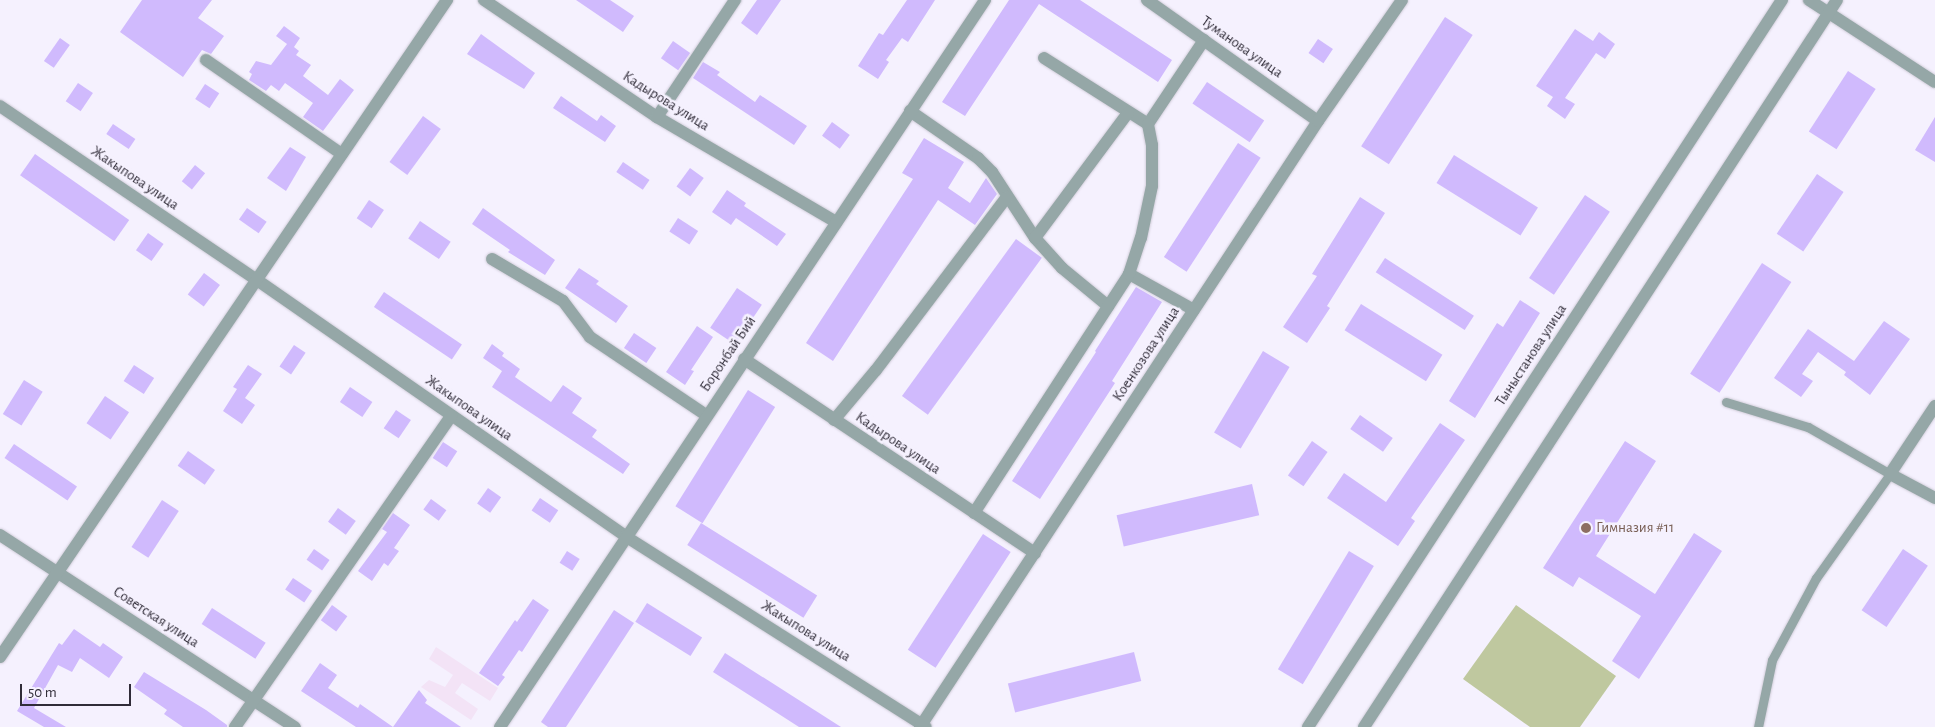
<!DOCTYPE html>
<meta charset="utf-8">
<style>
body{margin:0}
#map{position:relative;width:1935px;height:727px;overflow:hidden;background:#f5f1fe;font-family:"Alegreya Sans",sans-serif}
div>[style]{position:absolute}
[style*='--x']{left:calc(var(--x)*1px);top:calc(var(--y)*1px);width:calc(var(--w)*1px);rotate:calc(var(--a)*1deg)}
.industrial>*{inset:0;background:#f3e3f6}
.green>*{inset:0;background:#bfc89f}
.building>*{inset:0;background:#d0bafd;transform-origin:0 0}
.roads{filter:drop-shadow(0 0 1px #d2ceda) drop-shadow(0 0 1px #d2ceda)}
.service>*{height:9px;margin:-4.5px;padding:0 4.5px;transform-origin:4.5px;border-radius:4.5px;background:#95a7a7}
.minor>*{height:12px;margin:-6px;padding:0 6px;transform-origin:6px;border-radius:6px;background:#95a7a7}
.tertiary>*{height:12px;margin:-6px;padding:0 6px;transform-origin:6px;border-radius:6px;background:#95a7a7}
.dots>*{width:14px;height:14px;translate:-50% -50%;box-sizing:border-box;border:2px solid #f5f1fe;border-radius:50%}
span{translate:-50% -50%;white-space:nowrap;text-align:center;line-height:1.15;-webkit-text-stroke:5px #f5f1fe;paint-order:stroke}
.street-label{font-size:15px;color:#302c38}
.education-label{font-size:15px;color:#785e54}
.left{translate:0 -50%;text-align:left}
.scale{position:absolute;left:20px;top:684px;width:111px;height:22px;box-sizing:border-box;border:2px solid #302c38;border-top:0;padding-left:6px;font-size:15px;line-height:18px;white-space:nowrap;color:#302c38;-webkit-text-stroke:4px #f5f1fe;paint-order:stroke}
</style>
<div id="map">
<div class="industrial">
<i style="clip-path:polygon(436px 647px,498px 688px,490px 701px,462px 683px,455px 693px,478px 709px,471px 720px,421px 687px,429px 680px,445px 687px,453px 675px,429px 659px)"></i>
</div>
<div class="green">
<i style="clip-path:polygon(1516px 605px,1616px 676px,1580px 727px,1530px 727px,1463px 679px)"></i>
</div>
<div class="building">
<i style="clip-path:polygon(142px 0,212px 0,198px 18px,224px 36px,211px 54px,202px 50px,183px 77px,120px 32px)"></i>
<i style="clip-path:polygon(576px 0,610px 0,634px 16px,623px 32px)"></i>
<i style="clip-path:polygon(757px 0,781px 0,757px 35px,741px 23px)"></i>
<i style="clip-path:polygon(907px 0,935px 0,908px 42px,902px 38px,886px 60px,889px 62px,878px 79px,858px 66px,879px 33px,883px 35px)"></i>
<i style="clip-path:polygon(1009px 0,1080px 0,1172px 60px,1158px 82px,1039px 4px,965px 116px,942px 102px)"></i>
<i style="left:1445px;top:17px;width:33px;height:154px;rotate:33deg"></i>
<i style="clip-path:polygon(284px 26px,300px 38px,294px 47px,299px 51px,296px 55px,311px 65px,303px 76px,328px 95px,340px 79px,354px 90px,323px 131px,303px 117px,313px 103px,285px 83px,279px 91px,271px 85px,266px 91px,249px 80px,252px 74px,249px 72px,256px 61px,271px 65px,287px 44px,276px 36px)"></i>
<i style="clip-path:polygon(1575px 29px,1593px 41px,1599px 32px,1615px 44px,1605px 59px,1596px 53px,1565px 98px,1575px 104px,1565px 119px,1547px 106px,1553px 97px,1536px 86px)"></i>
<i style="clip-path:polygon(481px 34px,535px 73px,524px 89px,467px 54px)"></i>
<i style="left:60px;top:38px;width:12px;height:28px;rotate:35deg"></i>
<i style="left:1318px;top:39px;width:18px;height:17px;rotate:34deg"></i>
<i style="left:673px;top:41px;width:21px;height:21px;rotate:35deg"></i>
<i style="clip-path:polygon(703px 62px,720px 72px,717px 75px,755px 102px,760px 95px,807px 126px,794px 145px,693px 78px)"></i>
<i style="left:1848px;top:71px;width:33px;height:72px;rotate:33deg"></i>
<i style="left:1207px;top:82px;width:69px;height:26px;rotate:34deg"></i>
<i style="left:78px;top:83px;width:18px;height:22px;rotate:34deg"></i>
<i style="left:205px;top:84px;width:17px;height:18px;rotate:33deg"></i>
<i style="clip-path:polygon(561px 96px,597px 121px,601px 115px,616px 126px,605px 142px,553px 108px)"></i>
<i style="left:423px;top:116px;width:22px;height:57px;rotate:36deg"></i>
<i style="clip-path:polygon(1935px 117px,1935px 162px,1915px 150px)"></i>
<i style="left:832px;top:122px;width:22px;height:17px;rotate:36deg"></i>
<i style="left:113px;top:124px;width:27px;height:12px;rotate:34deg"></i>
<i style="clip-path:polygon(924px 138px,964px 162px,948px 188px,970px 203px,986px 178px,997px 194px,975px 225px,938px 200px,833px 361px,806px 343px,913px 179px,902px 173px)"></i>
<i style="left:1238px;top:143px;width:27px;height:136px;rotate:33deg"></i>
<i style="clip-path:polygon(290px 147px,306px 157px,286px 191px,267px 178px)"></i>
<i style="left:35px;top:154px;width:115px;height:26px;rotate:35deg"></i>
<i style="left:1454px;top:155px;width:99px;height:33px;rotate:32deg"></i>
<i style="left:623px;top:162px;width:32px;height:12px;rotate:34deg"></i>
<i style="left:195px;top:165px;width:13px;height:21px;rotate:39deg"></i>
<i style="left:690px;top:168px;width:17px;height:23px;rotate:36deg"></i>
<i style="left:1817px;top:174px;width:32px;height:72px;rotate:34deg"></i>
<i style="clip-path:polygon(727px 190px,746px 203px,744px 206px,786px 234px,777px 246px,736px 218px,731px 225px,712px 212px)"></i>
<i style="left:1585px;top:195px;width:30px;height:100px;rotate:34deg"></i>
<i style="clip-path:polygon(1360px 197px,1385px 213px,1327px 306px,1330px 308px,1307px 343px,1283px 327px,1317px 276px,1312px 274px)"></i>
<i style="left:369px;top:200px;width:18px;height:22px;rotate:34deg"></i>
<i style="left:247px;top:208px;width:24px;height:14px;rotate:35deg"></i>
<i style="clip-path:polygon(483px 208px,555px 260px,545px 275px,508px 252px,510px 250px,472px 224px)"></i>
<i style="left:678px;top:218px;width:24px;height:16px;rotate:33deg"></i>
<i style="left:420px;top:221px;width:37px;height:21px;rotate:34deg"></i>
<i style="left:148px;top:233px;width:19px;height:21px;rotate:35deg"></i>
<i style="left:1016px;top:239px;width:32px;height:194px;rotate:36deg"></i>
<i style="left:1385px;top:258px;width:106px;height:17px;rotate:33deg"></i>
<i style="left:1762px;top:263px;width:35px;height:132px;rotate:33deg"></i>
<i style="clip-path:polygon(579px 268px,599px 281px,596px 284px,628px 306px,616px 323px,565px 288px)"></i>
<i style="left:204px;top:273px;width:20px;height:27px;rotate:37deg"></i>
<i style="clip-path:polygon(1136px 287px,1162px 302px,1112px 381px,1115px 383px,1040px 499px,1012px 481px,1096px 352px,1095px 351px)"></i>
<i style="left:737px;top:288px;width:30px;height:48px;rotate:34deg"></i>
<i style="left:384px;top:292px;width:94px;height:18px;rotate:34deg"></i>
<i style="clip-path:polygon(1520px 300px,1540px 313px,1475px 418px,1449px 401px,1497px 323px,1503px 327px)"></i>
<i style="left:1361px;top:304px;width:96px;height:31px;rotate:32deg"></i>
<i style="clip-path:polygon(1884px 321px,1910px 339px,1870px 395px,1844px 375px,1846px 372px,1818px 352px,1802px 374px,1813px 381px,1801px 397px,1774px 378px,1808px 329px,1854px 361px)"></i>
<i style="clip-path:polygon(697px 326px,713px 337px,691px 370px,694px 371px,685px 385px,666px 372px)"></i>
<i style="left:634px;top:333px;width:27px;height:18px;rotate:34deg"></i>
<i style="clip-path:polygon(492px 344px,504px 353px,502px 356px,520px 369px,515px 377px,551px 402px,563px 385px,582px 398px,572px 413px,597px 430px,592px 437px,630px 464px,623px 474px,492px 387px,502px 371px,483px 358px)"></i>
<i style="left:294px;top:345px;width:14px;height:26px;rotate:34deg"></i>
<i style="left:1263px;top:351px;width:31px;height:95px;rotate:31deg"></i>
<i style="left:134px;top:365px;width:24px;height:19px;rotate:33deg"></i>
<i style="clip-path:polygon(248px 365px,262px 374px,245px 398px,255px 405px,242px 424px,223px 411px,237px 389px,233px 387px)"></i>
<i style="left:24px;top:380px;width:22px;height:40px;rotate:32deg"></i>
<i style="left:350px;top:387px;width:27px;height:18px;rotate:34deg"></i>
<i style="left:748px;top:390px;width:32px;height:137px;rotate:32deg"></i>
<i style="left:105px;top:396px;width:29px;height:33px;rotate:34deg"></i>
<i style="left:396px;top:410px;width:18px;height:22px;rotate:34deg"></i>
<i style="left:1360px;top:415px;width:40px;height:17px;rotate:35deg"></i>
<i style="clip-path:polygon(1440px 423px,1465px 440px,1411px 518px,1415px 521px,1398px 546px,1327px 498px,1344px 473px,1386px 502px)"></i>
<i style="left:1312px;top:441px;width:19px;height:42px;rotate:35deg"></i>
<i style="clip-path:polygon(1625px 441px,1656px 461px,1596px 556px,1655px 594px,1694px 533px,1722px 551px,1639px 679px,1612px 661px,1641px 616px,1579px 577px,1573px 587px,1543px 568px)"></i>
<i style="left:443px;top:442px;width:17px;height:19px;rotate:33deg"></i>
<i style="left:14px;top:444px;width:76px;height:17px;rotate:34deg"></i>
<i style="left:188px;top:451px;width:33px;height:18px;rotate:35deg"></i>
<i style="left:1252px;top:484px;width:32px;height:139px;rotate:77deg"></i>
<i style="left:488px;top:488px;width:16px;height:19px;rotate:35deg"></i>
<i style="left:540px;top:498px;width:22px;height:15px;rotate:34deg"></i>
<i style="left:431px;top:499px;width:19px;height:13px;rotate:36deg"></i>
<i style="left:162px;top:500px;width:20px;height:56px;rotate:33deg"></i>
<i style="left:338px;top:508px;width:22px;height:17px;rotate:36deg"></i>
<i style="clip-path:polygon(393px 513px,410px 525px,394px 548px,399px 551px,388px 566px,384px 563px,372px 581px,358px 571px,387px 532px,382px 529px)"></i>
<i style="left:701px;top:523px;width:137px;height:26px;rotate:32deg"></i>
<i style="left:983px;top:534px;width:33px;height:138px;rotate:33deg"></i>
<i style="left:314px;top:549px;width:19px;height:13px;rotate:35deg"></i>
<i style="left:1903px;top:549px;width:30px;height:74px;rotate:34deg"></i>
<i style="left:567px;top:551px;width:15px;height:14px;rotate:32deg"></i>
<i style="left:1349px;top:551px;width:29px;height:138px;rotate:31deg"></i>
<i style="left:293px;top:578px;width:23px;height:14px;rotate:34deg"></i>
<i style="clip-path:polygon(533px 599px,549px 610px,522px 652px,519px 650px,502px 675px,505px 677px,498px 686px,479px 673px,515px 620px,517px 622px)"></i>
<i style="left:647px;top:603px;width:65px;height:22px;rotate:32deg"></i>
<i style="left:332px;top:605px;width:19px;height:19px;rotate:36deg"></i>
<i style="left:212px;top:608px;width:64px;height:19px;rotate:33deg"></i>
<i style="clip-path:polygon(614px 610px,634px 623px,566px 727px,548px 727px,541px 722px)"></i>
<i style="clip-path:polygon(74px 629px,100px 647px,103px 643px,123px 657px,109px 678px,80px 658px,72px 672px,58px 665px,34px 708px,66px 727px,44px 727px,17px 711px,59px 643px,62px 645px)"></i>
<i style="left:1134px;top:652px;width:30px;height:130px;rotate:76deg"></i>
<i style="clip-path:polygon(725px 653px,841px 727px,799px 727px,713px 672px)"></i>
<i style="clip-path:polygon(320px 663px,337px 675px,328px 688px,358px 708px,360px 704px,393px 727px,356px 727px,301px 691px)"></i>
<i style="clip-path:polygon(144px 672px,206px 710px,227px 725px,227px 727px,183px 727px,164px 714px,167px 710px,134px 687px)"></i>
<i style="clip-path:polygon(419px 690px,427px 700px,425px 703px,461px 727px,393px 727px)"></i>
</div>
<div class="roads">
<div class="service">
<i style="--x:1726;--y:402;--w:86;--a:17"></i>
<i style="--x:1808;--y:427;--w:95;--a:29.8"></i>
<i style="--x:1890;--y:474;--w:128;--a:125.4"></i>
<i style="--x:1816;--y:578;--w:93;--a:118.2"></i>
<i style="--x:1772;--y:660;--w:68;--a:101.8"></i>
</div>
<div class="minor">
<i style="--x:484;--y:0;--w:209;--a:34.1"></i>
<i style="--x:657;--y:117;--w:208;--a:30.4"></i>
<i style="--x:1147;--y:0;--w:209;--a:35.3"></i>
<i style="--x:1809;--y:0;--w:150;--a:33.1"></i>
<i style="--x:1044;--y:58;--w:123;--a:32.4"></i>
<i style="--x:1148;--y:124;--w:101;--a:-56.3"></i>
<i style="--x:206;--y:60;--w:165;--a:34.7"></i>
<i style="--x:0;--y:106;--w:310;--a:34.1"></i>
<i style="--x:257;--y:280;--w:448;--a:34.8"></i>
<i style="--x:625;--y:536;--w:356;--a:32.4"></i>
<i style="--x:910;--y:111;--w:83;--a:34.7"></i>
<i style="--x:978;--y:158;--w:20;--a:45"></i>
<i style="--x:992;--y:172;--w:79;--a:56.9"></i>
<i style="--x:1035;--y:238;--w:40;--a:48"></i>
<i style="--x:1062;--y:268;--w:60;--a:39.6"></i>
<i style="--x:657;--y:117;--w:141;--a:-56.3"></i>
<i style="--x:1035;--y:238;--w:156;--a:-53.4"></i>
<i style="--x:492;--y:259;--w:82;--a:30.6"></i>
<i style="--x:563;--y:301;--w:45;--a:53.1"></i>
<i style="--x:590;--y:337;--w:140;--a:33.9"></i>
<i style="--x:1129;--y:274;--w:74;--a:29"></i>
<i style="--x:744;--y:359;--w:350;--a:33.7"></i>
<i style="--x:1935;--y:406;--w:82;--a:123.5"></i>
<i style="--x:1890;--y:474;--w:51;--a:28.1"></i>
<i style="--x:834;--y:420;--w:65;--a:-50"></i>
<i style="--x:876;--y:370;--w:217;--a:-52.9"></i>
<i style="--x:974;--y:513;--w:285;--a:-57"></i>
<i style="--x:1129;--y:274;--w:38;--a:-72"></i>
<i style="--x:1141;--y:238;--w:53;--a:-78.1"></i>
<i style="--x:1152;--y:186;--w:41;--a:-90"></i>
<i style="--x:1152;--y:145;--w:21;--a:-101"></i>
<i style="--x:0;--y:535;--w:352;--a:33.1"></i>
<i style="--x:0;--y:657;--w:795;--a:-55.77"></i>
<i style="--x:235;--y:727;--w:379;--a:-55.2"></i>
<i style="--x:920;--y:727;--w:725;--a:-56.7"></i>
<i style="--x:1318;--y:121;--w:147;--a:-55.2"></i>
<i style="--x:1308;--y:727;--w:868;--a:-56.9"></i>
<i style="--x:1364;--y:727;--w:867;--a:-56.95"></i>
</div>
<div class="tertiary">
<i style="--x:500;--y:727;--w:874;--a:-56.29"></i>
</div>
</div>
<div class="dots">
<i style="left:1586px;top:528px;background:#8d6e63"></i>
</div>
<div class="street-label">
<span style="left:1242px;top:47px;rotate:35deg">Туманова улица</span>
<span style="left:666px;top:101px;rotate:32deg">Кадырова улица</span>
<span style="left:135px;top:178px;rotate:34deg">Жакыпова улица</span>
<span style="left:728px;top:354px;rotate:-56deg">Боронбай Бий</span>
<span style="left:1146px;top:354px;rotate:-57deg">Коенкозова улица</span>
<span style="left:1531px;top:355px;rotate:-57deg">Тыныстанова улица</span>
<span style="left:469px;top:408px;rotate:35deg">Жакыпова улица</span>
<span style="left:898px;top:443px;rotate:34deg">Кадырова улица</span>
<span style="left:156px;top:617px;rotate:33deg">Советская улица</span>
<span style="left:806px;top:631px;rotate:32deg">Жакыпова улица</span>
</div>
<div class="education-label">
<span class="left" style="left:1596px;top:528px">Гимназия #11</span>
</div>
<div class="scale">50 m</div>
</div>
